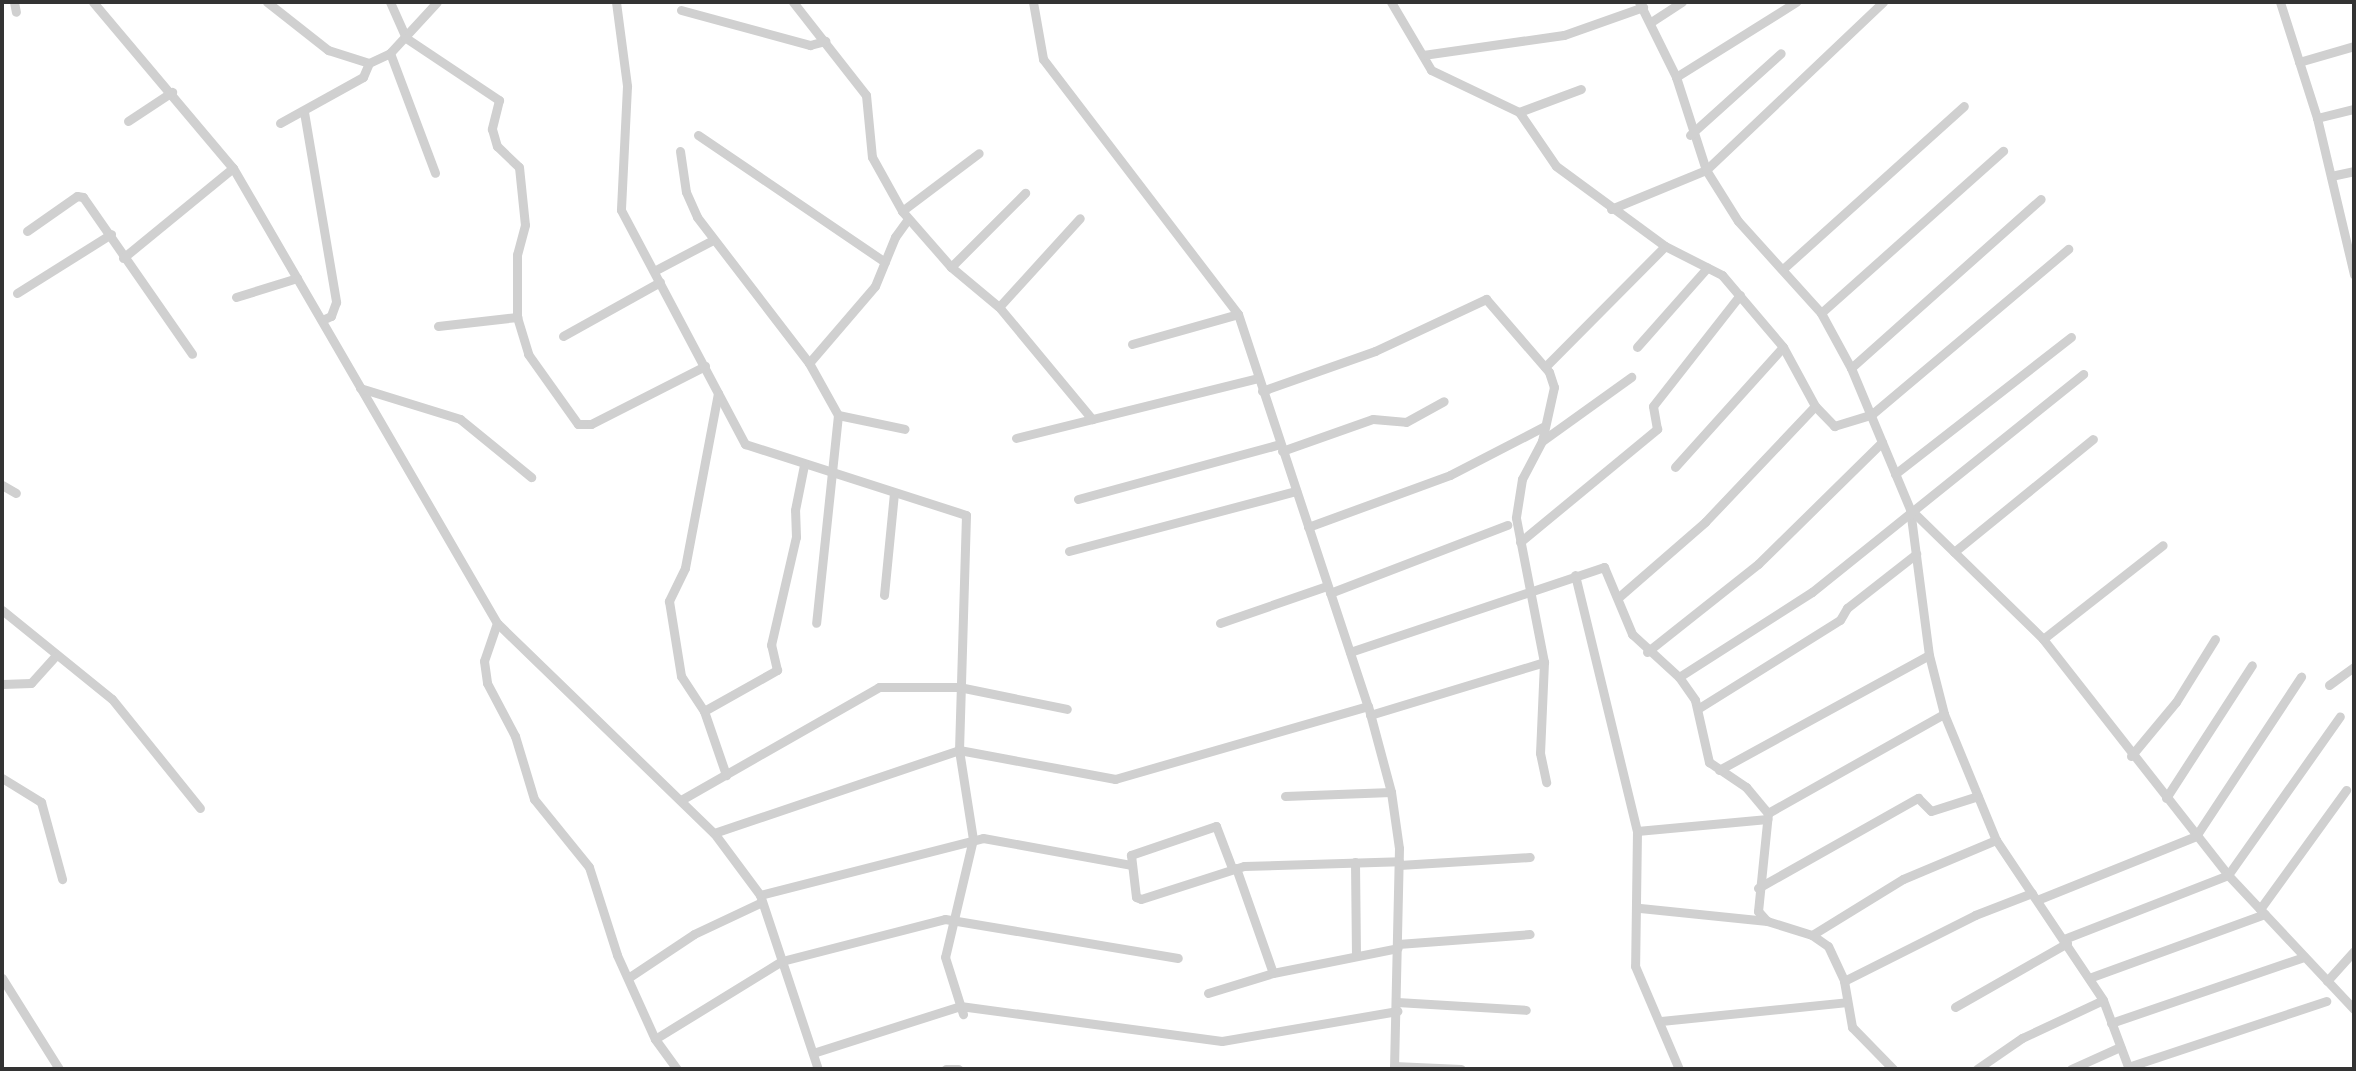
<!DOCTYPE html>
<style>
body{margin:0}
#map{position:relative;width:2356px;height:1071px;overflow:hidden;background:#fff;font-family:"Golos Text",sans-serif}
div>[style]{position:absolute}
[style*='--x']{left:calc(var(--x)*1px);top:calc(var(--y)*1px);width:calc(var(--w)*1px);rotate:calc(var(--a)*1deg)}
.minor>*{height:9px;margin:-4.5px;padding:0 4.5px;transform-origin:4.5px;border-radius:4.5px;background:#d0d0d0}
span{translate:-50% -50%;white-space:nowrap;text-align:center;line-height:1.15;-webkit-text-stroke:8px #fff;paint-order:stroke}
.frame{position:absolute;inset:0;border:4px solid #333;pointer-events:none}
</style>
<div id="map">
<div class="minor">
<i style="--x:14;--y:2;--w:10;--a:79"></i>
<i style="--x:93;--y:2;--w:217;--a:49.9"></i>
<i style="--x:233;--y:168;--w:526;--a:59.88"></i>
<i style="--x:497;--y:623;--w:302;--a:44.1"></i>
<i style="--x:714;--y:833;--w:77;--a:53.4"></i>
<i style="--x:760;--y:895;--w:183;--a:71.6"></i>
<i style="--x:267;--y:2;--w:78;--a:38.2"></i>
<i style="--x:328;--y:50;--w:43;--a:17.6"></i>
<i style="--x:369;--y:63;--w:23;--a:-25"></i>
<i style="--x:390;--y:53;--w:69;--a:-47.3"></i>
<i style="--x:390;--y:2;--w:39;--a:66"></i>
<i style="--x:406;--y:38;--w:112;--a:33.7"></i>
<i style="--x:499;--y:100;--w:30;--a:104"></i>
<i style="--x:492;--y:129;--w:18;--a:74"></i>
<i style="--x:497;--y:146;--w:30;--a:44"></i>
<i style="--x:519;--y:167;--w:58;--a:84.1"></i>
<i style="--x:525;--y:225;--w:31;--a:105"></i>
<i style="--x:517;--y:255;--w:62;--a:90"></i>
<i style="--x:517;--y:317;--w:39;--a:73"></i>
<i style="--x:528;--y:354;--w:86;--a:54.5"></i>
<i style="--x:578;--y:424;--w:13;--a:0"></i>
<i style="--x:591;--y:424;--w:128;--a:-27"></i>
<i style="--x:616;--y:2;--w:85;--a:82.5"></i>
<i style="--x:627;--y:86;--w:124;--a:92.8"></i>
<i style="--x:621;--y:210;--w:265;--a:62.1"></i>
<i style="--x:745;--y:444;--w:232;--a:17.8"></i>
<i style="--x:966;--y:515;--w:235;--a:91.7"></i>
<i style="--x:959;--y:750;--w:90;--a:81.1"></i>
<i style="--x:973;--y:839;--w:121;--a:103.3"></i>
<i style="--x:945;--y:957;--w:60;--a:72.5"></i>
<i style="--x:793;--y:2;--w:118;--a:51.9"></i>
<i style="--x:866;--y:95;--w:62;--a:84.5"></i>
<i style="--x:872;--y:157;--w:62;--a:60.9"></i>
<i style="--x:902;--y:211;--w:74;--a:48.8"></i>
<i style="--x:951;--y:267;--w:62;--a:39.8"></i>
<i style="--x:999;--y:307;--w:146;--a:50.3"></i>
<i style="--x:1033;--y:2;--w:58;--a:80"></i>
<i style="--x:1043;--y:59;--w:321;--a:52.6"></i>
<i style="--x:1238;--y:314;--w:413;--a:71.7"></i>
<i style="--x:1368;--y:706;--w:89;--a:75"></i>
<i style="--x:1391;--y:792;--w:57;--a:81.9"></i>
<i style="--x:1399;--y:848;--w:221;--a:91.3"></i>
<i style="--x:1391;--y:2;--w:79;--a:59.5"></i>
<i style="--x:1431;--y:70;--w:98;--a:25.5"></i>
<i style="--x:1519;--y:112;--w:65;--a:55.6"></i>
<i style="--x:1556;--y:166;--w:135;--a:36.3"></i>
<i style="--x:1665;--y:246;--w:64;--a:27"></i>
<i style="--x:1722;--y:275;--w:94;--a:49.7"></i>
<i style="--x:1783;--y:347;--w:67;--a:61.5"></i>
<i style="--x:1815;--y:406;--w:28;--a:46"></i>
<i style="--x:1834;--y:426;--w:39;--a:-17"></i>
<i style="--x:1871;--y:415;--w:258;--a:-40.1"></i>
<i style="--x:1639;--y:2;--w:84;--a:63.7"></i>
<i style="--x:1676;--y:77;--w:98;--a:72.1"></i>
<i style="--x:1706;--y:170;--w:60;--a:57.9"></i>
<i style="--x:1738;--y:221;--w:124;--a:47.9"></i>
<i style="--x:1821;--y:313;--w:63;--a:61.4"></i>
<i style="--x:1851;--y:368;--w:153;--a:67.3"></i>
<i style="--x:1910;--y:509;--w:147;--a:82.6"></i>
<i style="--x:1929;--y:655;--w:61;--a:75.7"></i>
<i style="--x:1944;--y:714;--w:136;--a:67.6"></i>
<i style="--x:1996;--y:840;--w:192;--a:56.2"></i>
<i style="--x:2103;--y:1000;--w:74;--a:69.4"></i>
<i style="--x:2280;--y:2;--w:122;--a:72.3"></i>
<i style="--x:2317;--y:118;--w:161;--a:76.7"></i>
<i style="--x:681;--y:10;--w:134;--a:15.2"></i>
<i style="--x:810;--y:45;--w:16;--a:-15"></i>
<i style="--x:1651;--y:22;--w:37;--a:-33"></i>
<i style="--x:390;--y:53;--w:128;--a:69.4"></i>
<i style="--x:1423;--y:55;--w:142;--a:-8.1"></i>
<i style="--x:1564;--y:35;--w:84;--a:-19.5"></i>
<i style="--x:2299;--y:62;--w:57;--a:-16.2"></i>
<i style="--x:1676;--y:77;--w:142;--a:-32"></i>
<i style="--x:304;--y:112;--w:193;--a:80.4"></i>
<i style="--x:336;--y:302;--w:15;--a:110"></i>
<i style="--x:331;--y:316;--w:10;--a:156"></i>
<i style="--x:1519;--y:112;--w:66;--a:-20.4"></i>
<i style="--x:2317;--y:118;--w:38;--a:-14"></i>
<i style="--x:128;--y:121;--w:53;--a:-33.4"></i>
<i style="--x:280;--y:123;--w:95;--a:-29"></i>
<i style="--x:363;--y:77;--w:15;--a:-67"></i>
<i style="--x:698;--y:135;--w:226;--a:34.2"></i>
<i style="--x:1690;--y:135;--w:122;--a:-42"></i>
<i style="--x:680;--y:151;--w:41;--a:81.7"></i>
<i style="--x:686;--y:192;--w:27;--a:66"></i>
<i style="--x:697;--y:217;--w:184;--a:52.5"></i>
<i style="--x:809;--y:363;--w:60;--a:60.9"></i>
<i style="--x:838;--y:415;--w:209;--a:96"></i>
<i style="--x:2331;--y:176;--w:24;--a:-12"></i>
<i style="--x:1611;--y:209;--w:103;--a:-22.3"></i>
<i style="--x:1706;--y:170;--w:244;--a:-43.5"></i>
<i style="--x:902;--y:211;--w:96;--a:-37"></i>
<i style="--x:27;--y:231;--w:61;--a:-35"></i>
<i style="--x:77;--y:196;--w:6;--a:9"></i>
<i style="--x:83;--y:197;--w:191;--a:55.2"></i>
<i style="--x:123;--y:258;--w:142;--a:-39.3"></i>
<i style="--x:951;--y:267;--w:105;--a:-45"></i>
<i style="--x:1784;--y:268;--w:242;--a:-42"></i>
<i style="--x:654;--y:271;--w:64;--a:-27.8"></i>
<i style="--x:17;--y:293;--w:111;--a:-32.1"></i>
<i style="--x:236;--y:297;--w:64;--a:-17.3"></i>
<i style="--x:999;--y:307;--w:120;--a:-47.7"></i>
<i style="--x:1821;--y:313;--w:244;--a:-41.7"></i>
<i style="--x:438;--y:326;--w:80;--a:-6.5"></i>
<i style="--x:563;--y:336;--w:111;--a:-29.1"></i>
<i style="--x:1132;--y:344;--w:110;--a:-15.8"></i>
<i style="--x:1637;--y:347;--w:106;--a:-48.5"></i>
<i style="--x:809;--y:363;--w:101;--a:-49.4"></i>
<i style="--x:875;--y:286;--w:53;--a:-67.8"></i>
<i style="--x:895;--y:237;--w:22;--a:-54"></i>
<i style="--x:1545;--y:367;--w:170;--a:-45.2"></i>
<i style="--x:1851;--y:368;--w:254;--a:-41.7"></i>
<i style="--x:360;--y:388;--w:105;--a:17.2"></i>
<i style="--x:460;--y:419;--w:92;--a:39.2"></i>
<i style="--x:1262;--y:391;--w:120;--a:-19.5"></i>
<i style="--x:1375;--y:351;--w:123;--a:-25.1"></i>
<i style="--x:1486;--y:299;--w:96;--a:49.2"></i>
<i style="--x:1549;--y:372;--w:16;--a:72"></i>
<i style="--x:1554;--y:387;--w:55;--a:102.5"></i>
<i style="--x:1542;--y:441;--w:43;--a:117.8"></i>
<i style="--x:1522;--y:479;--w:39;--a:99"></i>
<i style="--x:1516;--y:518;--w:147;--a:79"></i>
<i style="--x:1544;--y:662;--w:91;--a:92.5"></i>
<i style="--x:1540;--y:753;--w:30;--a:78"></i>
<i style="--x:718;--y:393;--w:178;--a:100.7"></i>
<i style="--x:685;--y:568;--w:37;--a:116"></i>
<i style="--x:669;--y:601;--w:76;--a:80.9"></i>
<i style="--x:681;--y:676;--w:42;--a:56.7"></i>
<i style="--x:704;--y:711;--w:68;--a:71"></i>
<i style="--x:838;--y:415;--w:68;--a:11.8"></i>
<i style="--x:1016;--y:438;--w:249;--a:-13.9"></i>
<i style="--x:1542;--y:441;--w:110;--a:-35.7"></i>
<i style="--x:1282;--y:451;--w:96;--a:-19.4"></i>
<i style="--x:1373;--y:419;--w:33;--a:5"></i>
<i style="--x:1406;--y:422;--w:43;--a:-28.9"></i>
<i style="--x:1675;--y:467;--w:161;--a:-48"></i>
<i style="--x:1895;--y:474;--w:223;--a:-37.9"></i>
<i style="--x:2;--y:485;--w:16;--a:30"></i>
<i style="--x:1078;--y:499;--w:209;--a:-15.2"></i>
<i style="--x:1910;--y:509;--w:186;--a:44.3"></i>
<i style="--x:2043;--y:639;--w:300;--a:51.9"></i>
<i style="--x:2228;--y:875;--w:184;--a:46.8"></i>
<i style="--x:1308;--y:527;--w:151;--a:-20.1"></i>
<i style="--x:1450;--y:475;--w:105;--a:-27.3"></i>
<i style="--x:1520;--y:542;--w:178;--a:-39.5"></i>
<i style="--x:1657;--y:429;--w:23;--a:-100"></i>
<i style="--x:1653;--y:406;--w:141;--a:-51.9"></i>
<i style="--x:1069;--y:551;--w:235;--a:-14.8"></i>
<i style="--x:1954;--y:552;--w:179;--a:-39.1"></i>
<i style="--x:1575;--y:575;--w:263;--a:76.4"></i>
<i style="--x:1637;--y:831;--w:135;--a:90.8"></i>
<i style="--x:1635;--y:966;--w:112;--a:66.9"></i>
<i style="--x:1330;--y:593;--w:190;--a:-21"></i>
<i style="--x:884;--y:595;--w:102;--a:-84.4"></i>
<i style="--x:1620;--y:596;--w:113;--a:-41"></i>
<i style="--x:1705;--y:522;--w:160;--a:-46.5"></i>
<i style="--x:2;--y:610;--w:141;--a:39"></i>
<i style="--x:112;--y:699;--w:140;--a:51.1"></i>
<i style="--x:497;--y:623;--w:40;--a:108.9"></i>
<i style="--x:484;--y:661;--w:22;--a:82"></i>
<i style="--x:487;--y:683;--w:60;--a:62.2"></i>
<i style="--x:515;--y:736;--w:66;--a:73.2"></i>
<i style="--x:534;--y:799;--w:87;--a:51"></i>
<i style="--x:589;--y:867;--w:92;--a:72.3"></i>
<i style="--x:617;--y:955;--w:92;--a:65.7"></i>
<i style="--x:655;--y:1039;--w:37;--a:54"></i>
<i style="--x:1220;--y:623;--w:113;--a:-19.1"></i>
<i style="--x:2043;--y:639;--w:152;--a:-38.1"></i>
<i style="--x:1350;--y:652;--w:268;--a:-18.5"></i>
<i style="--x:1604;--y:567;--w:73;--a:67.3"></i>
<i style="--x:1632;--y:634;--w:64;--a:42.5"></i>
<i style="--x:1679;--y:677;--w:28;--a:55"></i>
<i style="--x:1695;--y:700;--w:64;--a:77.3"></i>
<i style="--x:1709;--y:762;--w:45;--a:34"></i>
<i style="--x:1746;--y:787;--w:34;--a:50"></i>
<i style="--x:1768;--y:813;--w:99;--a:95.8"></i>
<i style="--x:1758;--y:911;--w:13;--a:48"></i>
<i style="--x:1767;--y:921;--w:47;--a:17.3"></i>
<i style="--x:1812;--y:935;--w:19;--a:35"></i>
<i style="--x:1828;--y:946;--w:38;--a:65"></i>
<i style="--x:1844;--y:981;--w:47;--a:80.1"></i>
<i style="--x:1852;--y:1027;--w:59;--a:45.7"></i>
<i style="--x:1647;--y:652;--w:142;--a:-38.4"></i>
<i style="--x:1758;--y:564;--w:174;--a:-44.5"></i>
<i style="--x:1679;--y:677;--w:158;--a:-32.6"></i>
<i style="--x:1812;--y:592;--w:348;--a:-38.8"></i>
<i style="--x:2;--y:684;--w:29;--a:-2"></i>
<i style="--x:31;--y:683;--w:36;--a:-48"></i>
<i style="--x:2329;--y:685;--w:31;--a:-36"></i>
<i style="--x:1699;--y:708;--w:166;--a:-32"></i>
<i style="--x:1840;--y:620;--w:14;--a:-60"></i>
<i style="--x:1847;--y:608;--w:88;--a:-38"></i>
<i style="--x:704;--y:711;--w:84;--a:-29.3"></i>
<i style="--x:777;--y:670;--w:26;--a:-103"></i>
<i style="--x:771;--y:645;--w:111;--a:-77"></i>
<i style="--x:796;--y:537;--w:27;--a:-92"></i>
<i style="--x:795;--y:510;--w:46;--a:-78.7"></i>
<i style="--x:1370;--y:715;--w:182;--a:-16.9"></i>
<i style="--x:2131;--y:756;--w:70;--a:-50.2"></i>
<i style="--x:2176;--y:702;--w:74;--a:-58.2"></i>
<i style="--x:1719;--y:770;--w:239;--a:-28.7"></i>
<i style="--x:2;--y:778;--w:46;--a:31.6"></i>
<i style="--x:41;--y:802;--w:80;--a:74.7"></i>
<i style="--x:1285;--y:796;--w:106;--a:-2.2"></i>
<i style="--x:2166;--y:798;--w:158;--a:-57.1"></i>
<i style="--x:681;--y:800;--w:228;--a:-29.7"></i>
<i style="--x:879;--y:687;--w:80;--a:0"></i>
<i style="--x:959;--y:687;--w:110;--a:11.5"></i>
<i style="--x:1768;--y:813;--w:202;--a:-29.4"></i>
<i style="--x:1637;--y:831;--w:131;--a:-5.3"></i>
<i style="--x:714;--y:833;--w:259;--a:-18.7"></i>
<i style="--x:959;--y:750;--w:159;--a:10.5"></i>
<i style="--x:1115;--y:779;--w:263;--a:-16.1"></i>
<i style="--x:1355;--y:862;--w:94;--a:89.4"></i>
<i style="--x:1399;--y:865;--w:131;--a:-3.5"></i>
<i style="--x:1232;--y:868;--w:45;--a:-110.9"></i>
<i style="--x:1216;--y:826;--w:90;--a:161.2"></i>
<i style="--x:1131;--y:855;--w:42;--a:83.2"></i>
<i style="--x:1136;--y:897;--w:5;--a:22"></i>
<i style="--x:1141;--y:899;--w:108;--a:-17.8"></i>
<i style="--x:1244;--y:866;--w:155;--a:-1.8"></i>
<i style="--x:1236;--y:868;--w:111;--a:70.6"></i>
<i style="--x:1758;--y:888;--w:184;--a:-29.4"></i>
<i style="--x:1918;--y:798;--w:18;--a:45"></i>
<i style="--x:1931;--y:811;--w:49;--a:-17.7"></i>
<i style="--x:760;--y:895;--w:230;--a:-14.3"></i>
<i style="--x:983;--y:838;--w:150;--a:10.3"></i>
<i style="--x:2037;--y:900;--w:171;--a:-21.9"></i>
<i style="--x:2196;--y:836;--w:191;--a:-56.6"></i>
<i style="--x:1640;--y:908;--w:128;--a:5.8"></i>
<i style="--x:2260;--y:909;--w:147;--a:-54.1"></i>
<i style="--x:1812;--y:935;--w:107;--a:-31.6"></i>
<i style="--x:1903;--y:879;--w:101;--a:-22.8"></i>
<i style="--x:2064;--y:939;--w:176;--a:-21.3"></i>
<i style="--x:2228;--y:875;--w:194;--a:-54.8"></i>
<i style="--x:1398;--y:944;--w:132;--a:-4.3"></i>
<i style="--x:2;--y:978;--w:107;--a:57.9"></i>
<i style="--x:628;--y:978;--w:79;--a:-33.7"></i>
<i style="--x:694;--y:934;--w:75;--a:-25.2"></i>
<i style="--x:2089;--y:978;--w:187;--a:-20"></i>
<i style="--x:1844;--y:981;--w:147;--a:-26.7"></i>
<i style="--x:1975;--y:915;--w:61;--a:-21.1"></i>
<i style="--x:2327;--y:981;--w:40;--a:-48"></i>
<i style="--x:1208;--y:993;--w:68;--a:-17.1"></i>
<i style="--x:1273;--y:973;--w:127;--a:-11.3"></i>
<i style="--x:1397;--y:1002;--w:129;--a:3.5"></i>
<i style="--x:1955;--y:1007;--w:129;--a:-29.7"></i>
<i style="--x:1661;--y:1021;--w:187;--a:-5.8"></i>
<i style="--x:2111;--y:1023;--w:204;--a:-18.9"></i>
<i style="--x:655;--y:1039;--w:149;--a:-31.6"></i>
<i style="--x:782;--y:961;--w:168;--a:-14.4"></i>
<i style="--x:945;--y:919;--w:236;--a:9.5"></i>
<i style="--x:813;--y:1053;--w:154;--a:-17.7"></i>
<i style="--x:960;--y:1006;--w:264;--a:7.6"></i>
<i style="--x:1222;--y:1041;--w:178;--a:-9.7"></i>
<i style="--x:1394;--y:1066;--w:67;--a:2.6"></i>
<i style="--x:2128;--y:1067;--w:209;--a:-18.4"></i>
<i style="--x:946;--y:1069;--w:12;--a:0"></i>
<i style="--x:1977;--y:1069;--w:55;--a:-34.6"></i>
<i style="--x:2022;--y:1038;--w:89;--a:-25.1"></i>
<i style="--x:2071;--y:1069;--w:54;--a:-24.2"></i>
</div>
<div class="frame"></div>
</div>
